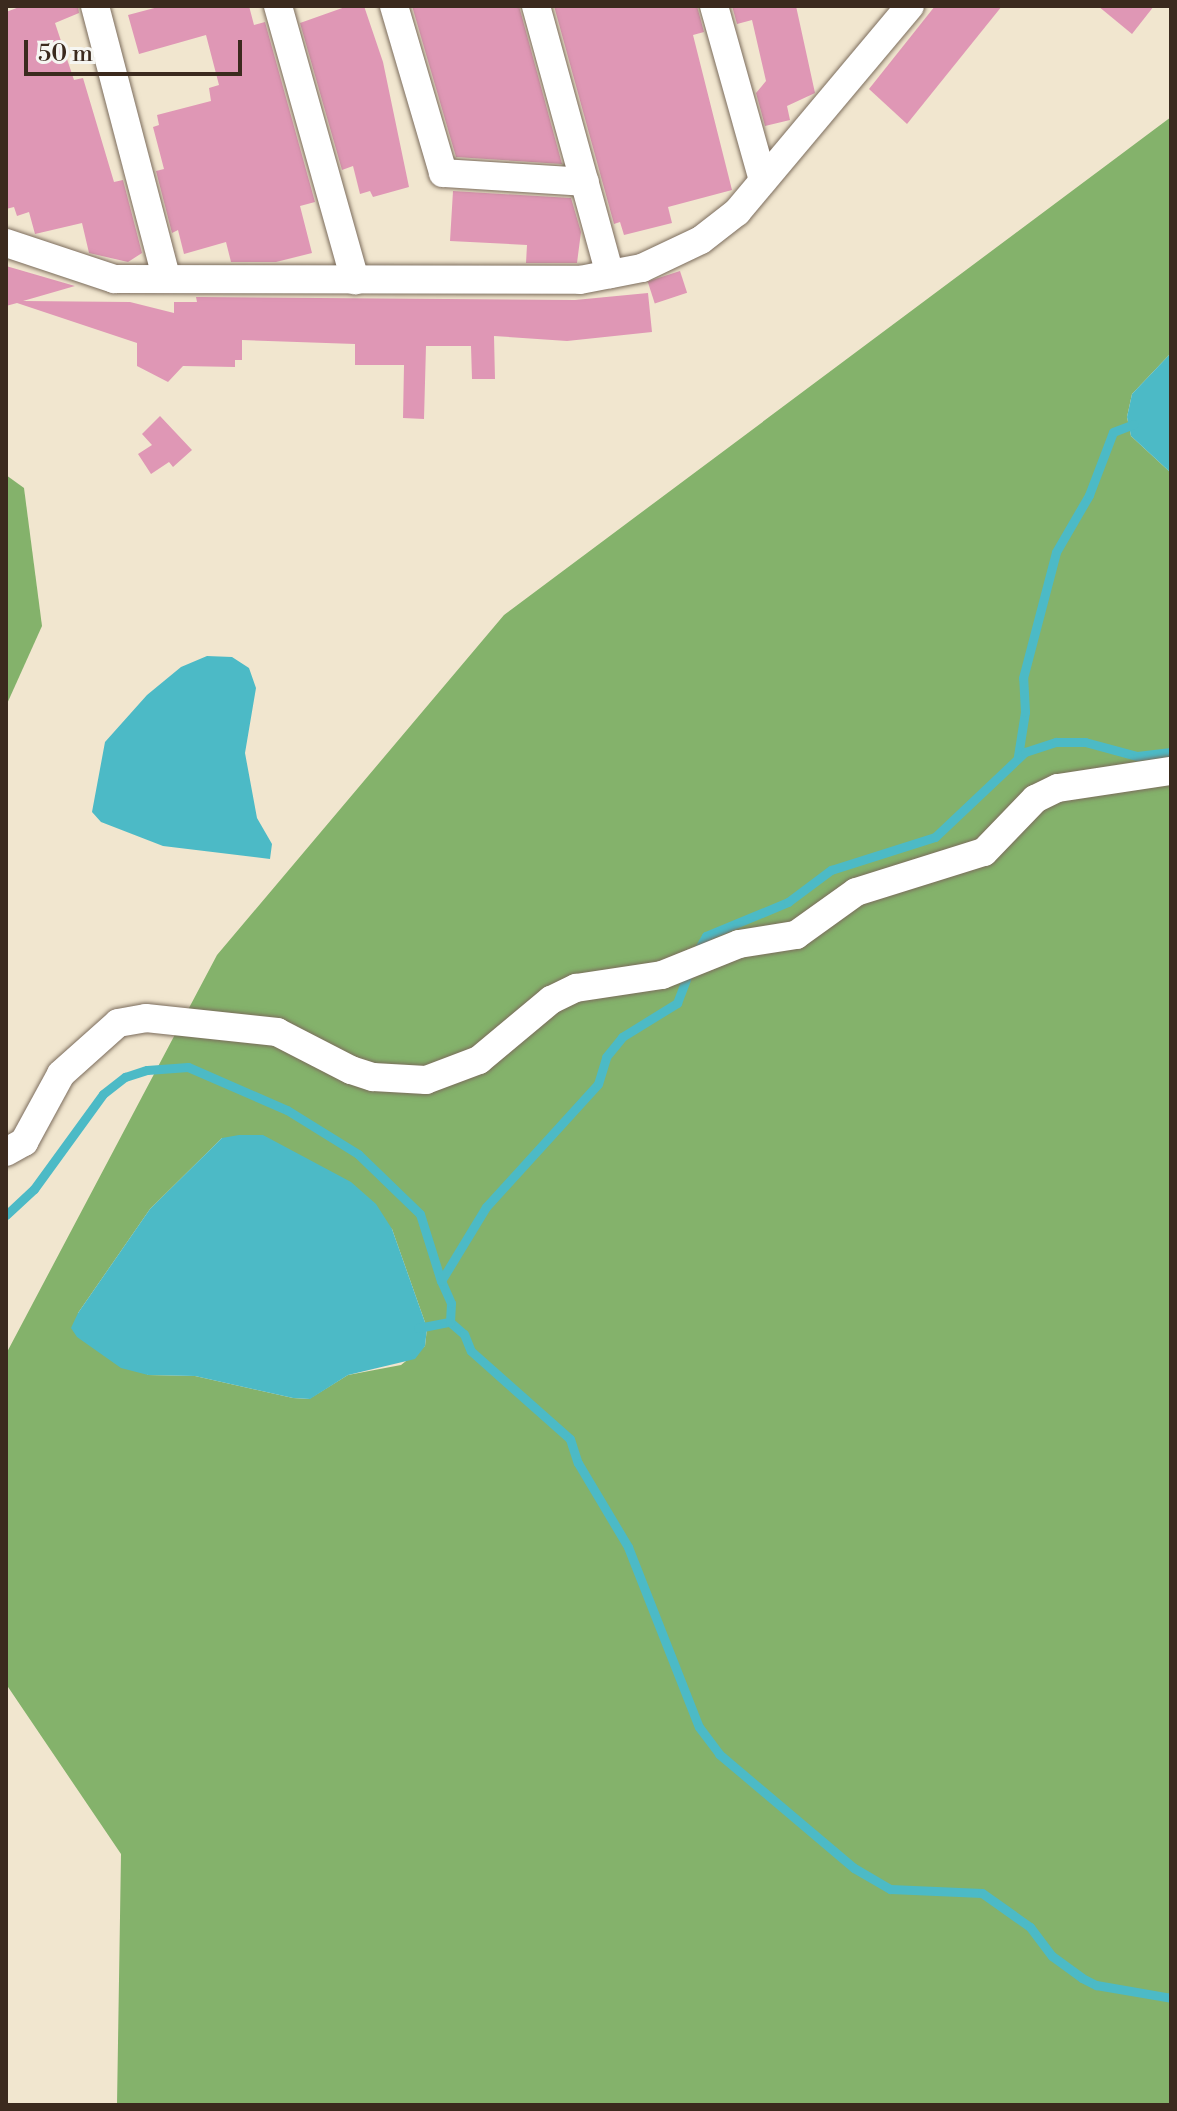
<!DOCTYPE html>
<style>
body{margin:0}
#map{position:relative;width:1177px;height:2111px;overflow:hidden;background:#f1e6cf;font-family:"Libre Bodoni",serif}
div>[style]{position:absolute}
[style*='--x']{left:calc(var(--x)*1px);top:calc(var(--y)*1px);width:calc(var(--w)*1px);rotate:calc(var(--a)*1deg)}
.forest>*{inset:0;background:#84b26b}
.water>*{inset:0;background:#4cbac6}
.stream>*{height:9px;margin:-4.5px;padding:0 4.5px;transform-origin:4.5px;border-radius:4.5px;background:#4cbac6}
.building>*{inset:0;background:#df97b5;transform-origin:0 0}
.roads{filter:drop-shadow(0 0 2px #7b6c5c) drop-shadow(0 0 2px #7b6c5c)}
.minor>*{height:28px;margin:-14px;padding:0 14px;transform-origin:14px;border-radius:14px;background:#fff}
span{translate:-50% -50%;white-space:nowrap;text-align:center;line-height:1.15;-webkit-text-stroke:6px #f6f6f2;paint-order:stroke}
.frame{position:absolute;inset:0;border:8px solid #3b2a1e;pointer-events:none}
.scale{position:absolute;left:24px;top:40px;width:218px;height:36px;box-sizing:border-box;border:4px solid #3b2a1e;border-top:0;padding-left:10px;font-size:24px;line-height:28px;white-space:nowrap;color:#3b2a1e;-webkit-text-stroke:6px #f6f6f2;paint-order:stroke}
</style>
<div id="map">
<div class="forest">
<i style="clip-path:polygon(evenodd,1171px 117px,1171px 353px,1132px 394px,1127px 417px,1131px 436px,1171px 473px,1171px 2105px,117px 2105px,121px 1854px,6px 1684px,6px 1354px,217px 955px,504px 615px,1171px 117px,222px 1138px,392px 1229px,427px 1328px,425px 1346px,401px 1365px,348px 1375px,309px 1399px,293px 1398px,195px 1376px,148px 1375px,78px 1313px,150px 1209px,222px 1138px)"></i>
<i style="clip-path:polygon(6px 475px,24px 488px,42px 626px,6px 706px)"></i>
</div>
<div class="water">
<i style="clip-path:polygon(1171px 353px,1171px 473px,1131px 436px,1127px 417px,1132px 394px)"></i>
<i style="clip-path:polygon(207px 656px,232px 657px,249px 668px,256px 688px,245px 753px,257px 818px,272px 844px,270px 859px,163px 846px,101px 822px,92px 812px,105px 742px,147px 695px,181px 667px)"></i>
<i style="clip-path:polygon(239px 1135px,263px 1135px,351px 1182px,376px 1204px,392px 1229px,427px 1328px,425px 1346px,415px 1359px,348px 1375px,310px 1399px,293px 1398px,195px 1376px,148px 1375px,121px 1368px,77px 1337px,71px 1328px,78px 1313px,150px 1209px,222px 1138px)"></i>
</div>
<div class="stream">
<i style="--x:1018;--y:756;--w:45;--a:-81"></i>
<i style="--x:1025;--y:712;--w:34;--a:-93"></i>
<i style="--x:1023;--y:678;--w:130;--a:-75.3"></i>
<i style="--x:1056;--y:552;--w:66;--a:-59.9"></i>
<i style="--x:1089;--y:495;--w:67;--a:-69.1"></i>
<i style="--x:1113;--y:432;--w:22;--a:-21"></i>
<i style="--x:695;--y:955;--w:22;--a:-60"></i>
<i style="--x:706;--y:936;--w:89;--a:-22.5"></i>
<i style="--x:788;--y:902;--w:54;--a:-36.7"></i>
<i style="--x:831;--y:870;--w:109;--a:-17.6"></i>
<i style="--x:935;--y:837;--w:124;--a:-43.4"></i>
<i style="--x:1025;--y:752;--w:33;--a:-18"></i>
<i style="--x:1056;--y:742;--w:29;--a:0"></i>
<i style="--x:1085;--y:742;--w:54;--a:15.1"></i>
<i style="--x:1137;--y:756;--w:34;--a:-7"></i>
<i style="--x:6;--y:1215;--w:38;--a:-43"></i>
<i style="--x:34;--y:1189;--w:117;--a:-54"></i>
<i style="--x:103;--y:1094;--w:28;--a:-38"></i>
<i style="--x:125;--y:1077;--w:23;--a:-18"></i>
<i style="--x:147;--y:1070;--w:41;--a:-4.2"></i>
<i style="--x:188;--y:1067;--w:108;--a:23.5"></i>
<i style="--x:287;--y:1110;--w:84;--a:31.8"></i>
<i style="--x:358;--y:1154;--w:86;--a:44.1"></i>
<i style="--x:420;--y:1214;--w:70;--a:72.6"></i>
<i style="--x:450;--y:1322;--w:18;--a:41"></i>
<i style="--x:464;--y:1334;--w:18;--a:68"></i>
<i style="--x:471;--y:1351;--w:132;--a:41.6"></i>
<i style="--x:570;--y:1439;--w:25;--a:72"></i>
<i style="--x:578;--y:1463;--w:98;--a:59.2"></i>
<i style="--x:628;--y:1547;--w:193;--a:68.5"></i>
<i style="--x:699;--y:1727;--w:34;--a:53"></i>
<i style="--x:719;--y:1754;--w:177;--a:40.2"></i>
<i style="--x:854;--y:1868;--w:42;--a:30.3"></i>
<i style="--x:890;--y:1889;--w:92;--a:2.5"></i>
<i style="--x:982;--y:1893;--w:59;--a:35.3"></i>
<i style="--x:1030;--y:1927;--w:36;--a:53"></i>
<i style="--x:1052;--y:1956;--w:37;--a:36"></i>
<i style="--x:1082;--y:1978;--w:16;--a:27"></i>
<i style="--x:1096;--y:1985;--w:76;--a:9.8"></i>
<i style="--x:418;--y:1328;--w:33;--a:-11"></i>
<i style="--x:450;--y:1322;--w:19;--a:-87"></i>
<i style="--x:451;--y:1303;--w:24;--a:-114"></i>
<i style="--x:441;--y:1281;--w:87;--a:-58.7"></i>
<i style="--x:486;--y:1207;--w:166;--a:-47.7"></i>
<i style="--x:598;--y:1084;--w:28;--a:-73"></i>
<i style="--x:606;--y:1057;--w:26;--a:-51"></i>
<i style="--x:622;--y:1037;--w:65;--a:-31.7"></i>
<i style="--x:677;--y:1003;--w:36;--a:-69"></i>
</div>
<div class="building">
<i style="clip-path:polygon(22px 6px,78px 6px,79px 13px,55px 23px,74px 80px,83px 78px,114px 182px,123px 180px,142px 253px,128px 262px,89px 253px,82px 223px,35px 234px,29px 212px,17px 216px,14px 207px,6px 209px,6px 12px)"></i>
<i style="clip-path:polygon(162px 6px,249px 6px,254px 25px,265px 22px,315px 202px,300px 206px,312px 253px,276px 262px,231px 262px,226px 242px,184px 254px,178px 230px,172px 233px,156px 171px,164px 169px,153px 127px,159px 125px,157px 115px,211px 101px,209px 88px,219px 85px,206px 35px,139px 54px,128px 15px)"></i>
<i style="clip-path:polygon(348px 6px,364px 6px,383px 62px,409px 187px,373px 197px,370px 191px,360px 194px,353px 166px,342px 170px,300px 23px)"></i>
<i style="clip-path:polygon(412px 6px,519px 6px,562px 164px,456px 157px)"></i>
<i style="clip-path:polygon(554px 6px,697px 6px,704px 32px,693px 35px,732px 190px,668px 207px,672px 223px,624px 235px,620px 222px,614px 224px)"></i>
<i style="clip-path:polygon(732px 6px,796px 6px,815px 93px,787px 106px,790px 120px,765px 126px,756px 93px,766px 81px,752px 20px,737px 24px)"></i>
<i style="clip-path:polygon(935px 6px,1002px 6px,907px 124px,869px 89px)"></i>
<i style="clip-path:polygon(1098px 6px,1154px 6px,1132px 34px)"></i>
<i style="clip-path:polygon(453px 191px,571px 198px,581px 232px,577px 263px,526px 263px,527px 245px,450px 241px)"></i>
<i style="clip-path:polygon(6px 266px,75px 286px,23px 301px,130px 302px,174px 313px,174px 302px,197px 302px,196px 297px,575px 300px,648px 293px,652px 332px,567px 341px,494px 336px,495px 379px,472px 379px,471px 346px,426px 346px,424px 419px,403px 418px,404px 365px,355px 365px,355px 344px,242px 340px,242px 360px,235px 360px,235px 367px,183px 366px,168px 382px,137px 366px,137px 343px,17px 303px,6px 306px)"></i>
<i style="left:680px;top:271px;width:23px;height:34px;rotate:72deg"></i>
<i style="clip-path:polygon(160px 416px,192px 450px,173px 467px,169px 462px,151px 474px,138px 454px,152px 445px,142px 434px)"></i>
</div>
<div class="roads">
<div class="minor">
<i style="--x:95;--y:6;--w:280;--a:75.3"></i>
<i style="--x:278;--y:6;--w:285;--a:74.3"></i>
<i style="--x:394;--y:6;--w:174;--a:73.6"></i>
<i style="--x:443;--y:173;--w:142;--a:3.6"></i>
<i style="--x:536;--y:6;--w:278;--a:74.6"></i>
<i style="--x:714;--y:6;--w:181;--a:74.3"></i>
<i style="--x:6;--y:243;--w:114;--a:18.4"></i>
<i style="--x:114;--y:279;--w:466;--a:0.1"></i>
<i style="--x:580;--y:280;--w:63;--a:-11"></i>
<i style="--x:642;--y:268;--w:65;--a:-25.4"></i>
<i style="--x:701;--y:240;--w:46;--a:-37.9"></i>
<i style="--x:737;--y:212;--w:269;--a:-50"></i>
<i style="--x:6;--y:1152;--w:21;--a:-29"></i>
<i style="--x:24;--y:1142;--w:77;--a:-61.4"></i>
<i style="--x:61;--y:1074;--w:76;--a:-41.8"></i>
<i style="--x:118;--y:1023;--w:28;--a:-10"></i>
<i style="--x:146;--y:1018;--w:132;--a:6.1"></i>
<i style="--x:277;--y:1032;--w:83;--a:27.2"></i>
<i style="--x:351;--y:1070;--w:23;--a:18"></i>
<i style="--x:373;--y:1077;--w:53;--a:3.2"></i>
<i style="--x:426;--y:1080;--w:57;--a:-20.7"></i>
<i style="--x:479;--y:1060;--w:94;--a:-39.8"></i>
<i style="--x:551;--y:1000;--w:28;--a:-26"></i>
<i style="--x:576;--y:988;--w:87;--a:-8.6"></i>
<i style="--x:662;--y:975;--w:83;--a:-21.9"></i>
<i style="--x:739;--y:944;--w:58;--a:-9"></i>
<i style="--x:796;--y:935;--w:74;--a:-35.6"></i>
<i style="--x:856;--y:892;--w:134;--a:-17.4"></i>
<i style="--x:984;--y:852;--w:74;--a:-46.1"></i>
<i style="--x:1035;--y:799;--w:25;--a:-26"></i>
<i style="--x:1058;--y:788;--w:114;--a:-8.6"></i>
</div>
</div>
<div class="frame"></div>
<div class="scale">50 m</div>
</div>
